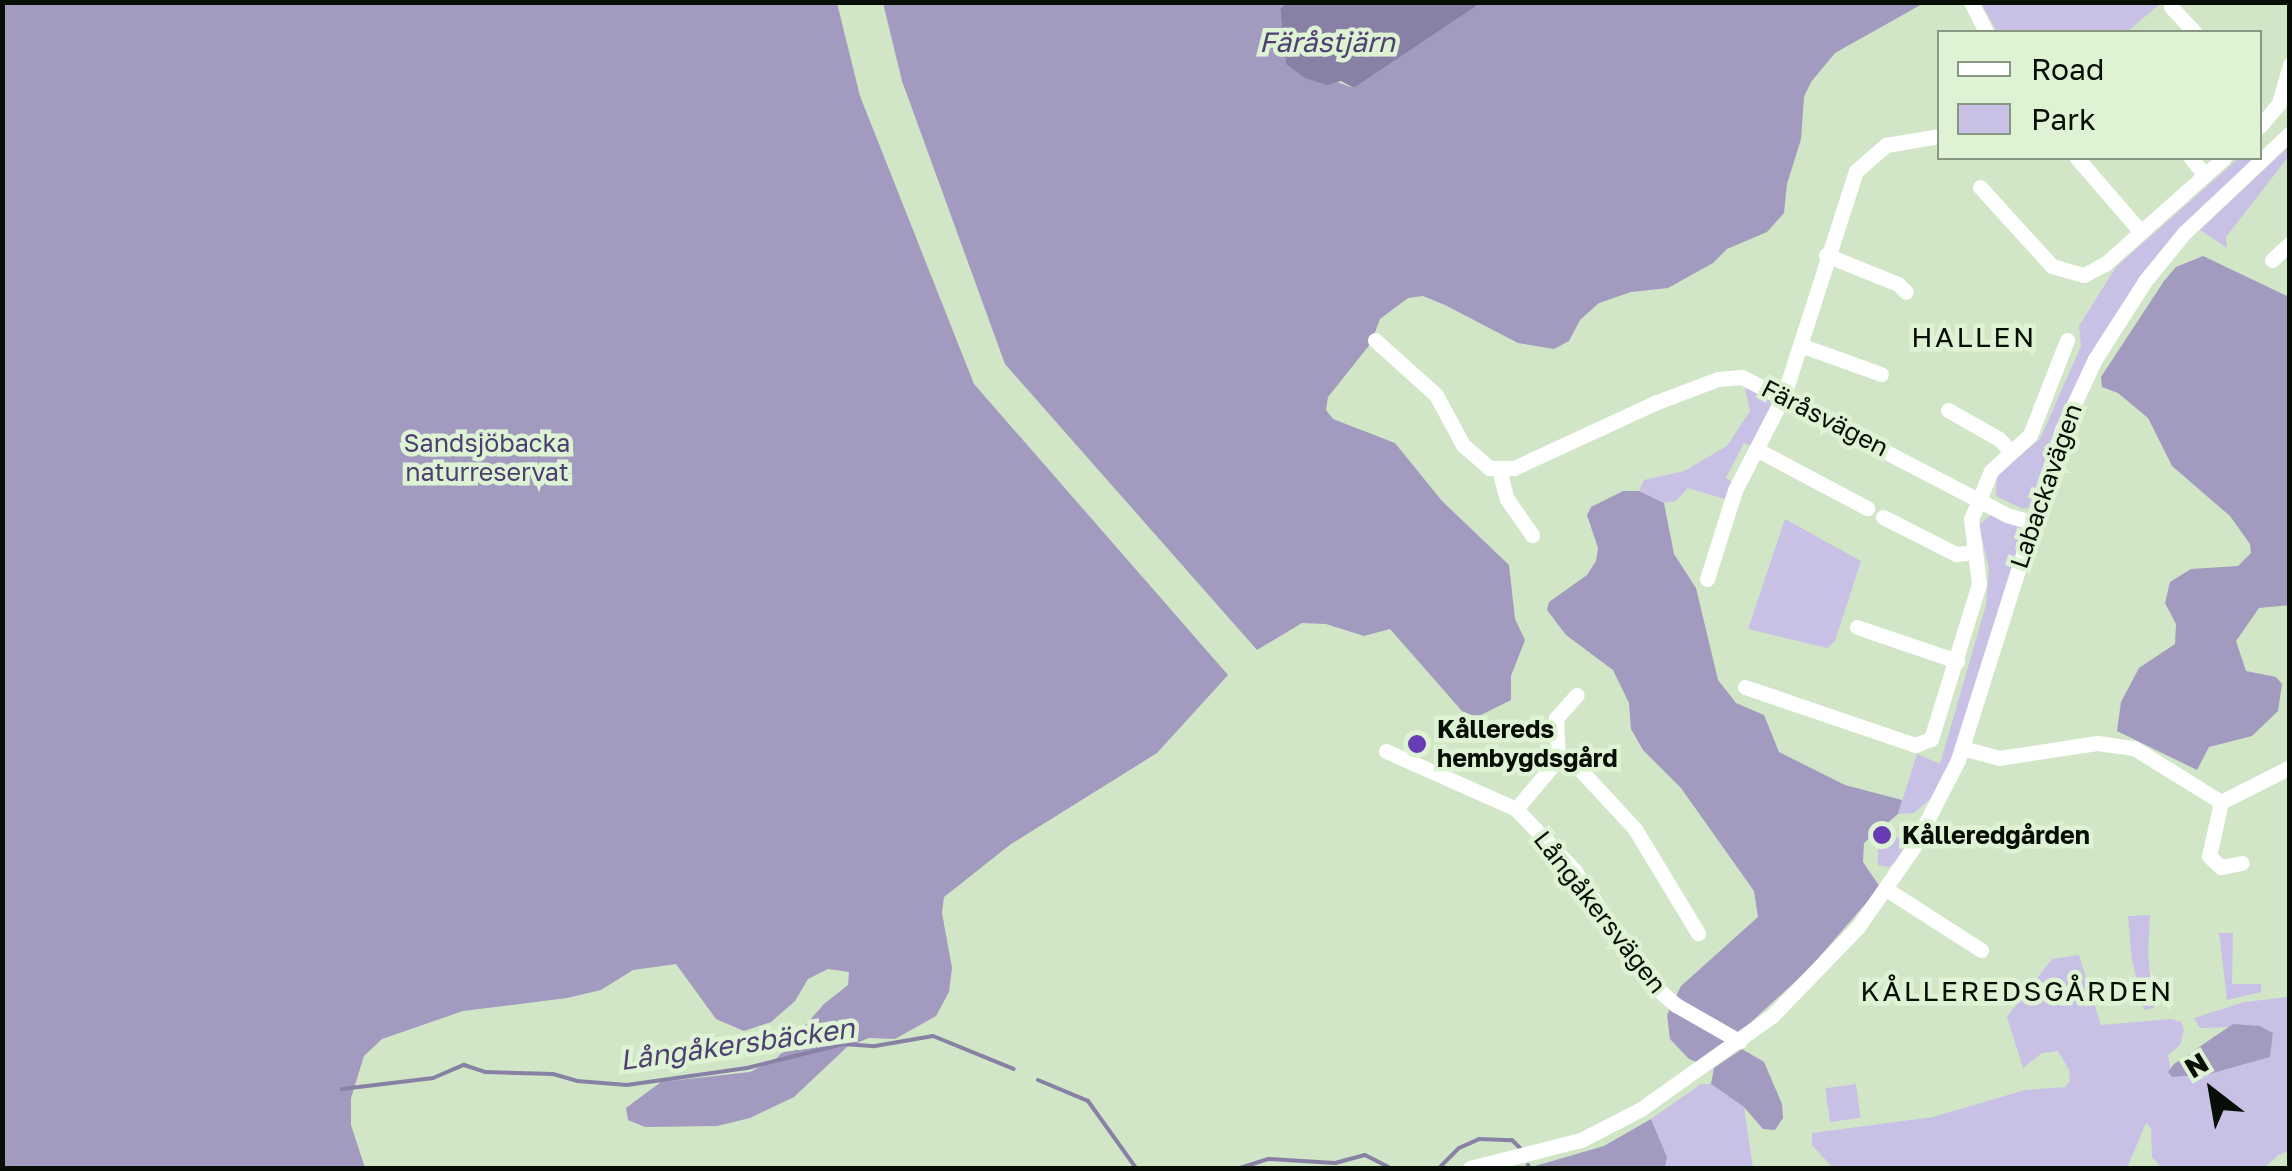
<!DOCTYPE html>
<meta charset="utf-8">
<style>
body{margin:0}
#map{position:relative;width:2292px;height:1171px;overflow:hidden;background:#d0e6c7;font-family:"Golos Text",sans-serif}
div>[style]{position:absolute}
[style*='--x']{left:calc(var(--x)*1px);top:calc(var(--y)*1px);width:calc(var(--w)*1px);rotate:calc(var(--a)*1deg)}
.green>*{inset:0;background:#c9c1e5;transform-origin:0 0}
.forest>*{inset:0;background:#a29abf}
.water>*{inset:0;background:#8981a5}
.stream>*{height:4px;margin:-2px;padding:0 2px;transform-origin:2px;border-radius:2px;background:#8981a5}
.minor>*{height:15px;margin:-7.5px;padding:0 7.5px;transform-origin:7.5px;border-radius:7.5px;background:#fff}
.dots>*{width:28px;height:28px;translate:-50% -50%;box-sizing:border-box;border:5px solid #ddf3d4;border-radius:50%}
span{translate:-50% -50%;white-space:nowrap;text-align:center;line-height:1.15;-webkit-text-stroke:9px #ddf3d4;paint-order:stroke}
.street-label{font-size:25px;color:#070e05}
.park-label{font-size:25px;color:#4c3e70}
.poi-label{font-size:25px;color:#070e05;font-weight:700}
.left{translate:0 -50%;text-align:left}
.water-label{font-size:28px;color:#4f4073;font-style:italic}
.neighbourhood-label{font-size:28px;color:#070e05;letter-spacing:2.5px}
.frame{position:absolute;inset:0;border:5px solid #070e05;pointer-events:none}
.legend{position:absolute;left:1937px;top:30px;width:325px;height:130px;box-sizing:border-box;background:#ddf3d4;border:2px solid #879781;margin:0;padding:12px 18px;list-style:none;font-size:30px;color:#070e05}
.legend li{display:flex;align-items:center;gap:20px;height:50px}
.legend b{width:50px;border:2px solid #879781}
.north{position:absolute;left:2162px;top:1041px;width:100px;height:100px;-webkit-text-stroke:8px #ddf3d4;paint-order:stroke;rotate:329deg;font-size:28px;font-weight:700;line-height:40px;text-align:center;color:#070e05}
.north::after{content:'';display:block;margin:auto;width:35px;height:45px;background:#070e05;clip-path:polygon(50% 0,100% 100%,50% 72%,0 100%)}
</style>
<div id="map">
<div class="green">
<i style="clip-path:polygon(1981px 3px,2161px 3px,2127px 32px,1997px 32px)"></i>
<i style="clip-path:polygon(2289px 146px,2289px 156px,2226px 237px,2227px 248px,2200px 230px)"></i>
<i style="clip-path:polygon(2239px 158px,2256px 158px,2118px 311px,2033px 506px,2023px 509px,1996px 496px,1997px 475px,2040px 439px,2081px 346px,2079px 326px,2116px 267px)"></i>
<i style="clip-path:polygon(1744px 383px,1777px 394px,1755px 448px,1744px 443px,1726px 478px,1736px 484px,1731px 501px,1688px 488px,1676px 501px,1664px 503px,1639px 491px,1644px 480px,1684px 471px,1727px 446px,1750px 411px)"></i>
<i style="clip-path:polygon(1994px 512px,2024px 528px,1962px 737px,1936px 794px,1914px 813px,1898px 814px,1917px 754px,1940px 764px,1986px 605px,1989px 570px,1979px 525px)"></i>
<i style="clip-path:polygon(1785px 519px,1861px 561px,1835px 641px,1827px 648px,1748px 629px)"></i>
<i style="clip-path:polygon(1917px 825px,1895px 862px,1889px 867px,1878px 865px,1878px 849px)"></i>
<i style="clip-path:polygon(2150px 915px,2148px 955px,2154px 1008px,2144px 1010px,2132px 960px,2128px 916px)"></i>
<i style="clip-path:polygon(2219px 933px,2233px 933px,2232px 984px,2261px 984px,2261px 992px,2227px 1000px)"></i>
<i style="clip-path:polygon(2079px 955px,2101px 1025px,2171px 1019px,2181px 1022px,2184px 1030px,2180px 1045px,2168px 1055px,2172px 1077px,2206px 1075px,2270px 1057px,2273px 1033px,2260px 1026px,2200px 1028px,2194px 1018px,2244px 1002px,2289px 997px,2289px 1151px,2278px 1155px,2264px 1168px,2162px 1168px,2152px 1157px,2151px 1128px,2146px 1123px,2127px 1168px,1833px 1168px,1812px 1145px,1812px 1133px,1933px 1117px,2025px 1090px,2065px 1087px,2070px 1081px,2069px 1070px,2058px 1051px,2042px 1053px,2023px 1068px,2007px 1017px,2052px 959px)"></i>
<i style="clip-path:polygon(1701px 1084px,1711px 1084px,1744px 1107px,1753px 1168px,1665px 1168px,1667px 1157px,1651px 1119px)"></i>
<i style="left:1856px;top:1084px;width:34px;height:31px;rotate:82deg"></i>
</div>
<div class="forest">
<i style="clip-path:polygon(2px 3px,837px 3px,860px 96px,974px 384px,1228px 675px,1157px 753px,1011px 844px,944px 897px,942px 913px,952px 968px,949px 992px,936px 1016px,895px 1039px,869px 1038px,847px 1047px,794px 1097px,750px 1118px,717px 1126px,645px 1127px,628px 1120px,626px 1108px,661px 1082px,750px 1072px,777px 1058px,824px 1004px,848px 985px,849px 972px,828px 969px,808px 979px,795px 1001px,771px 1022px,744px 1031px,716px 1019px,676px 964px,633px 970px,601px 990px,567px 998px,463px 1011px,382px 1039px,364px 1056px,351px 1098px,351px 1125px,365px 1168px,3px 1168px)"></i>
<i style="clip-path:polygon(883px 3px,1286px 3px,1280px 9px,1286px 64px,1354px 88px,1481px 3px,1924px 3px,1835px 53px,1811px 82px,1804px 97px,1801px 139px,1787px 184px,1784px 213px,1767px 232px,1727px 249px,1713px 263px,1668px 288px,1631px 292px,1599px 303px,1580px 320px,1569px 341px,1554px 349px,1518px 343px,1445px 305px,1423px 296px,1408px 298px,1380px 319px,1371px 343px,1328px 397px,1326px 410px,1333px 419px,1395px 443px,1442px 501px,1509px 565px,1515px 619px,1525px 640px,1511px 676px,1511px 700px,1477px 717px,1462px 711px,1390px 629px,1364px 636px,1326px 624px,1302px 623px,1257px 650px,1005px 364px,902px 81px)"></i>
<i style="clip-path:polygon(2203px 256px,2289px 297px,2290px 605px,2259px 608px,2236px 641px,2246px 671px,2276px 677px,2282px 684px,2278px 711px,2252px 736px,2209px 747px,2197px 770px,2117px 731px,2121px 702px,2139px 668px,2175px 644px,2176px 624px,2165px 603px,2170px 582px,2191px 569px,2238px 566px,2251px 553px,2250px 544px,2230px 516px,2172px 466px,2148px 418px,2118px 393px,2102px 387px,2101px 377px,2164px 281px,2176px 267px)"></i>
<i style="clip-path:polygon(1623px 491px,1639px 491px,1664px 503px,1674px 554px,1696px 588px,1718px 680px,1736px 703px,1764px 715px,1779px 752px,1845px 785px,1902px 800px,1898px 814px,1864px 843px,1863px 862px,1880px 887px,1809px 969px,1726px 1045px,1699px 1063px,1689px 1059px,1670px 1039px,1667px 1015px,1681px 986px,1758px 917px,1754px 891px,1681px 788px,1643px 750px,1631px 729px,1629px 703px,1613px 670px,1566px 635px,1547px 610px,1549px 602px,1587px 575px,1596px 561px,1598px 548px,1587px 515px,1591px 507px)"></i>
<i style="clip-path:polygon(2233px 1024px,2260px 1026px,2273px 1033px,2270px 1057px,2206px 1075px,2172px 1077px,2168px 1072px,2174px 1064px)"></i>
<i style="clip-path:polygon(1742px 1049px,1764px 1062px,1782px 1104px,1783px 1118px,1775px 1130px,1763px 1129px,1744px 1107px,1711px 1084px,1714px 1068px)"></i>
<i style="clip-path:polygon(1651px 1119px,1667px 1157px,1665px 1168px,1535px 1166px,1604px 1146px)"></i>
</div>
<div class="water">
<i style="clip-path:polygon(1287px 2px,1481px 2px,1481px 3px,1354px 88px,1341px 81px,1327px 85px,1305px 78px,1286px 64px,1280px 9px)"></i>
</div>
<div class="stream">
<i style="--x:1038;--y:1080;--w:54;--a:22.8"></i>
<i style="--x:1088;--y:1101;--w:82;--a:54.4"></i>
<i style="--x:342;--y:1089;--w:92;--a:-6.9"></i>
<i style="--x:433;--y:1078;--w:34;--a:-23"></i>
<i style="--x:464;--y:1065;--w:22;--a:18"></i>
<i style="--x:485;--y:1072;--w:68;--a:1.7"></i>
<i style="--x:553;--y:1074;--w:25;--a:16"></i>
<i style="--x:577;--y:1081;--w:50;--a:4.6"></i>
<i style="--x:627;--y:1085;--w:121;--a:-8.1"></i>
<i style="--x:747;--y:1068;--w:99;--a:-14"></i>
<i style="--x:843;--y:1044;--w:32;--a:4"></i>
<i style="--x:875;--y:1046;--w:59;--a:-9.8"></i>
<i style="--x:933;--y:1036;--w:87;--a:22.2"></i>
<i style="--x:1528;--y:1165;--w:3;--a:72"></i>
<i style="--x:1240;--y:1168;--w:29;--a:-18"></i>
<i style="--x:1268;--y:1159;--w:67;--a:3.4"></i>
<i style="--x:1335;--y:1163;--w:31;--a:-15"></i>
<i style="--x:1365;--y:1155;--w:28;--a:27"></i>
<i style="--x:1439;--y:1168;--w:28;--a:-45"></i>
<i style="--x:1459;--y:1148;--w:22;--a:-24"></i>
<i style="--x:1479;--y:1139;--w:33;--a:2"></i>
<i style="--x:1512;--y:1140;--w:11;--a:45"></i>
</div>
<div class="minor">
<i style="--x:1971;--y:2;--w:34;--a:63"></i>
<i style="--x:2171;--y:7;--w:34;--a:47"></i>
<i style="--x:2260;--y:126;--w:30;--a:-50"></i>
<i style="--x:2279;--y:103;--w:40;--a:-74"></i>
<i style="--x:2077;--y:158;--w:96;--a:49.2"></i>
<i style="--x:2191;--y:158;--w:22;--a:51"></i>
<i style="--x:1980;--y:187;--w:107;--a:47.7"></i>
<i style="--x:2052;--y:266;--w:33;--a:16"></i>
<i style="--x:2084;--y:275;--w:24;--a:-28"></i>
<i style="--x:2105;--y:264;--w:159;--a:-41.7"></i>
<i style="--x:1826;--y:255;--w:78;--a:21.9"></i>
<i style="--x:1898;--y:284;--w:11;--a:45"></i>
<i style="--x:2272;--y:260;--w:25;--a:-43"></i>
<i style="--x:1375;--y:340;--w:82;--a:42"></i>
<i style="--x:1436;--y:395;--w:57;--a:61.6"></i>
<i style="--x:1463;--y:445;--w:35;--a:41"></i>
<i style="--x:1489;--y:468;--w:25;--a:0"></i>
<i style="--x:1514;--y:468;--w:157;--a:-24.8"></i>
<i style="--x:1657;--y:402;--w:65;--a:-20.7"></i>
<i style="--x:1718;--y:379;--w:24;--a:-5"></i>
<i style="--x:1742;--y:377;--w:299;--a:27.5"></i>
<i style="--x:2007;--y:515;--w:27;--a:17"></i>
<i style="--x:1800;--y:345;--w:86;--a:19.7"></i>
<i style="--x:1948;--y:410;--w:59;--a:29.6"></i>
<i style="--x:1999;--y:439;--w:18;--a:47"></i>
<i style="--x:1756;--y:449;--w:126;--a:28"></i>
<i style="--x:1499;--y:470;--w:30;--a:75"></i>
<i style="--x:1507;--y:499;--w:44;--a:55.2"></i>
<i style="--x:1883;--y:517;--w:82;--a:26.9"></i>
<i style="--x:1956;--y:554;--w:18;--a:-6"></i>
<i style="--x:1707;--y:579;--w:93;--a:-72.5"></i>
<i style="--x:1735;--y:490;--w:107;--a:-62.7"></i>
<i style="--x:1784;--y:395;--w:235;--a:-72.2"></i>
<i style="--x:1856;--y:171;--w:40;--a:-41"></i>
<i style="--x:1886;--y:145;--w:55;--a:-9.5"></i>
<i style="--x:1857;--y:627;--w:106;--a:18.8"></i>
<i style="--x:1745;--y:687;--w:180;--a:18.8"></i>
<i style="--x:1915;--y:745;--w:17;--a:-21"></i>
<i style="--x:1931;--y:739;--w:162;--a:-72.8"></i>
<i style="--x:1979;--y:584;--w:65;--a:-97"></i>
<i style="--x:1971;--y:519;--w:52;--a:-67.4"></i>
<i style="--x:1991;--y:471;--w:53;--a:-42.7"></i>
<i style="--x:2030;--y:435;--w:102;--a:-68.7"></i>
<i style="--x:1962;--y:748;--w:38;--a:15"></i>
<i style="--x:1999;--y:758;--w:99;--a:-8.7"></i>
<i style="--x:2097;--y:743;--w:37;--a:8"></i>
<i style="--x:2134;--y:748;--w:102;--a:31.8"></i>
<i style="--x:2221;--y:802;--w:77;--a:-26.9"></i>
<i style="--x:1386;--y:751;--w:142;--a:24"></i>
<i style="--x:1516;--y:809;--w:86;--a:46.4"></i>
<i style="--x:1575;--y:871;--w:129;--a:56.7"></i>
<i style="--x:1646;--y:979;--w:40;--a:41"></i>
<i style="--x:1676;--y:1005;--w:73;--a:29.7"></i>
<i style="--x:1558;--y:759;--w:15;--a:11"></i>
<i style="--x:1573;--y:762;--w:91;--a:47.2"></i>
<i style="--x:1635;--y:829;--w:122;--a:58.8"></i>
<i style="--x:2221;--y:802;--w:55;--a:102.5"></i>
<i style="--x:2209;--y:856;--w:16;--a:43"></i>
<i style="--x:2221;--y:867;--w:21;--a:-11"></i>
<i style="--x:1516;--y:809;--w:65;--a:-50"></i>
<i style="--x:1558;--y:759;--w:41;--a:-92.8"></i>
<i style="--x:1556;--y:718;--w:31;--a:-48"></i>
<i style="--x:1886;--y:889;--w:113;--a:32.7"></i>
<i style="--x:1470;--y:1168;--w:114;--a:-14.2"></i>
<i style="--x:1581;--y:1140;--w:68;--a:-27.3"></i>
<i style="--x:1641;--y:1109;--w:161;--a:-35.4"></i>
<i style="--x:1772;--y:1016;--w:124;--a:-46"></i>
<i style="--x:1858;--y:927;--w:96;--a:-55.2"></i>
<i style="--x:1913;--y:848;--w:99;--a:-62.9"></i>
<i style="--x:1958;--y:760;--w:346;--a:-72.5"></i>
<i style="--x:2062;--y:430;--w:78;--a:-65.1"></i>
<i style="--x:2095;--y:359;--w:93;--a:-57.3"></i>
<i style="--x:2145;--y:281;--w:62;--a:-50.9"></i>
<i style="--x:2184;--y:233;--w:146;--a:-43.3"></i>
</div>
<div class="dots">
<i style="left:1417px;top:744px;background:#683cb3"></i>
<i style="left:1882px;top:835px;background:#683cb3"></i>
</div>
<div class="street-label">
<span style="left:1825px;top:418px;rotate:27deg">Färåsvägen</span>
<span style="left:2046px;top:486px;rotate:-71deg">Labackavägen</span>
<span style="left:1600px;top:912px;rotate:52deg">Långåkersvägen</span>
</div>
<div class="park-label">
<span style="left:487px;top:458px">Sandsjöbacka<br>naturreservat</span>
</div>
<div class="poi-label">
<span class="left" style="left:1437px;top:744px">Kållereds<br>hembygdsgård</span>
<span class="left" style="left:1902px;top:835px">Kålleredgården</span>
</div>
<div class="water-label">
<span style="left:1327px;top:42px">Färåstjärn</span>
<span style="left:737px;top:1044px;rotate:-8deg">Långåkersbäcken</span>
</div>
<div class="neighbourhood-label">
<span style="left:1974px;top:337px">HALLEN</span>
<span style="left:2017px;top:991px">KÅLLEREDSGÅRDEN</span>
</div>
<div class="frame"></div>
<ul class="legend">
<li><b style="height:12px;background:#fff"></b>Road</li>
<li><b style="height:28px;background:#c9c1e5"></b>Park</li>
</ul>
<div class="north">N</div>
</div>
